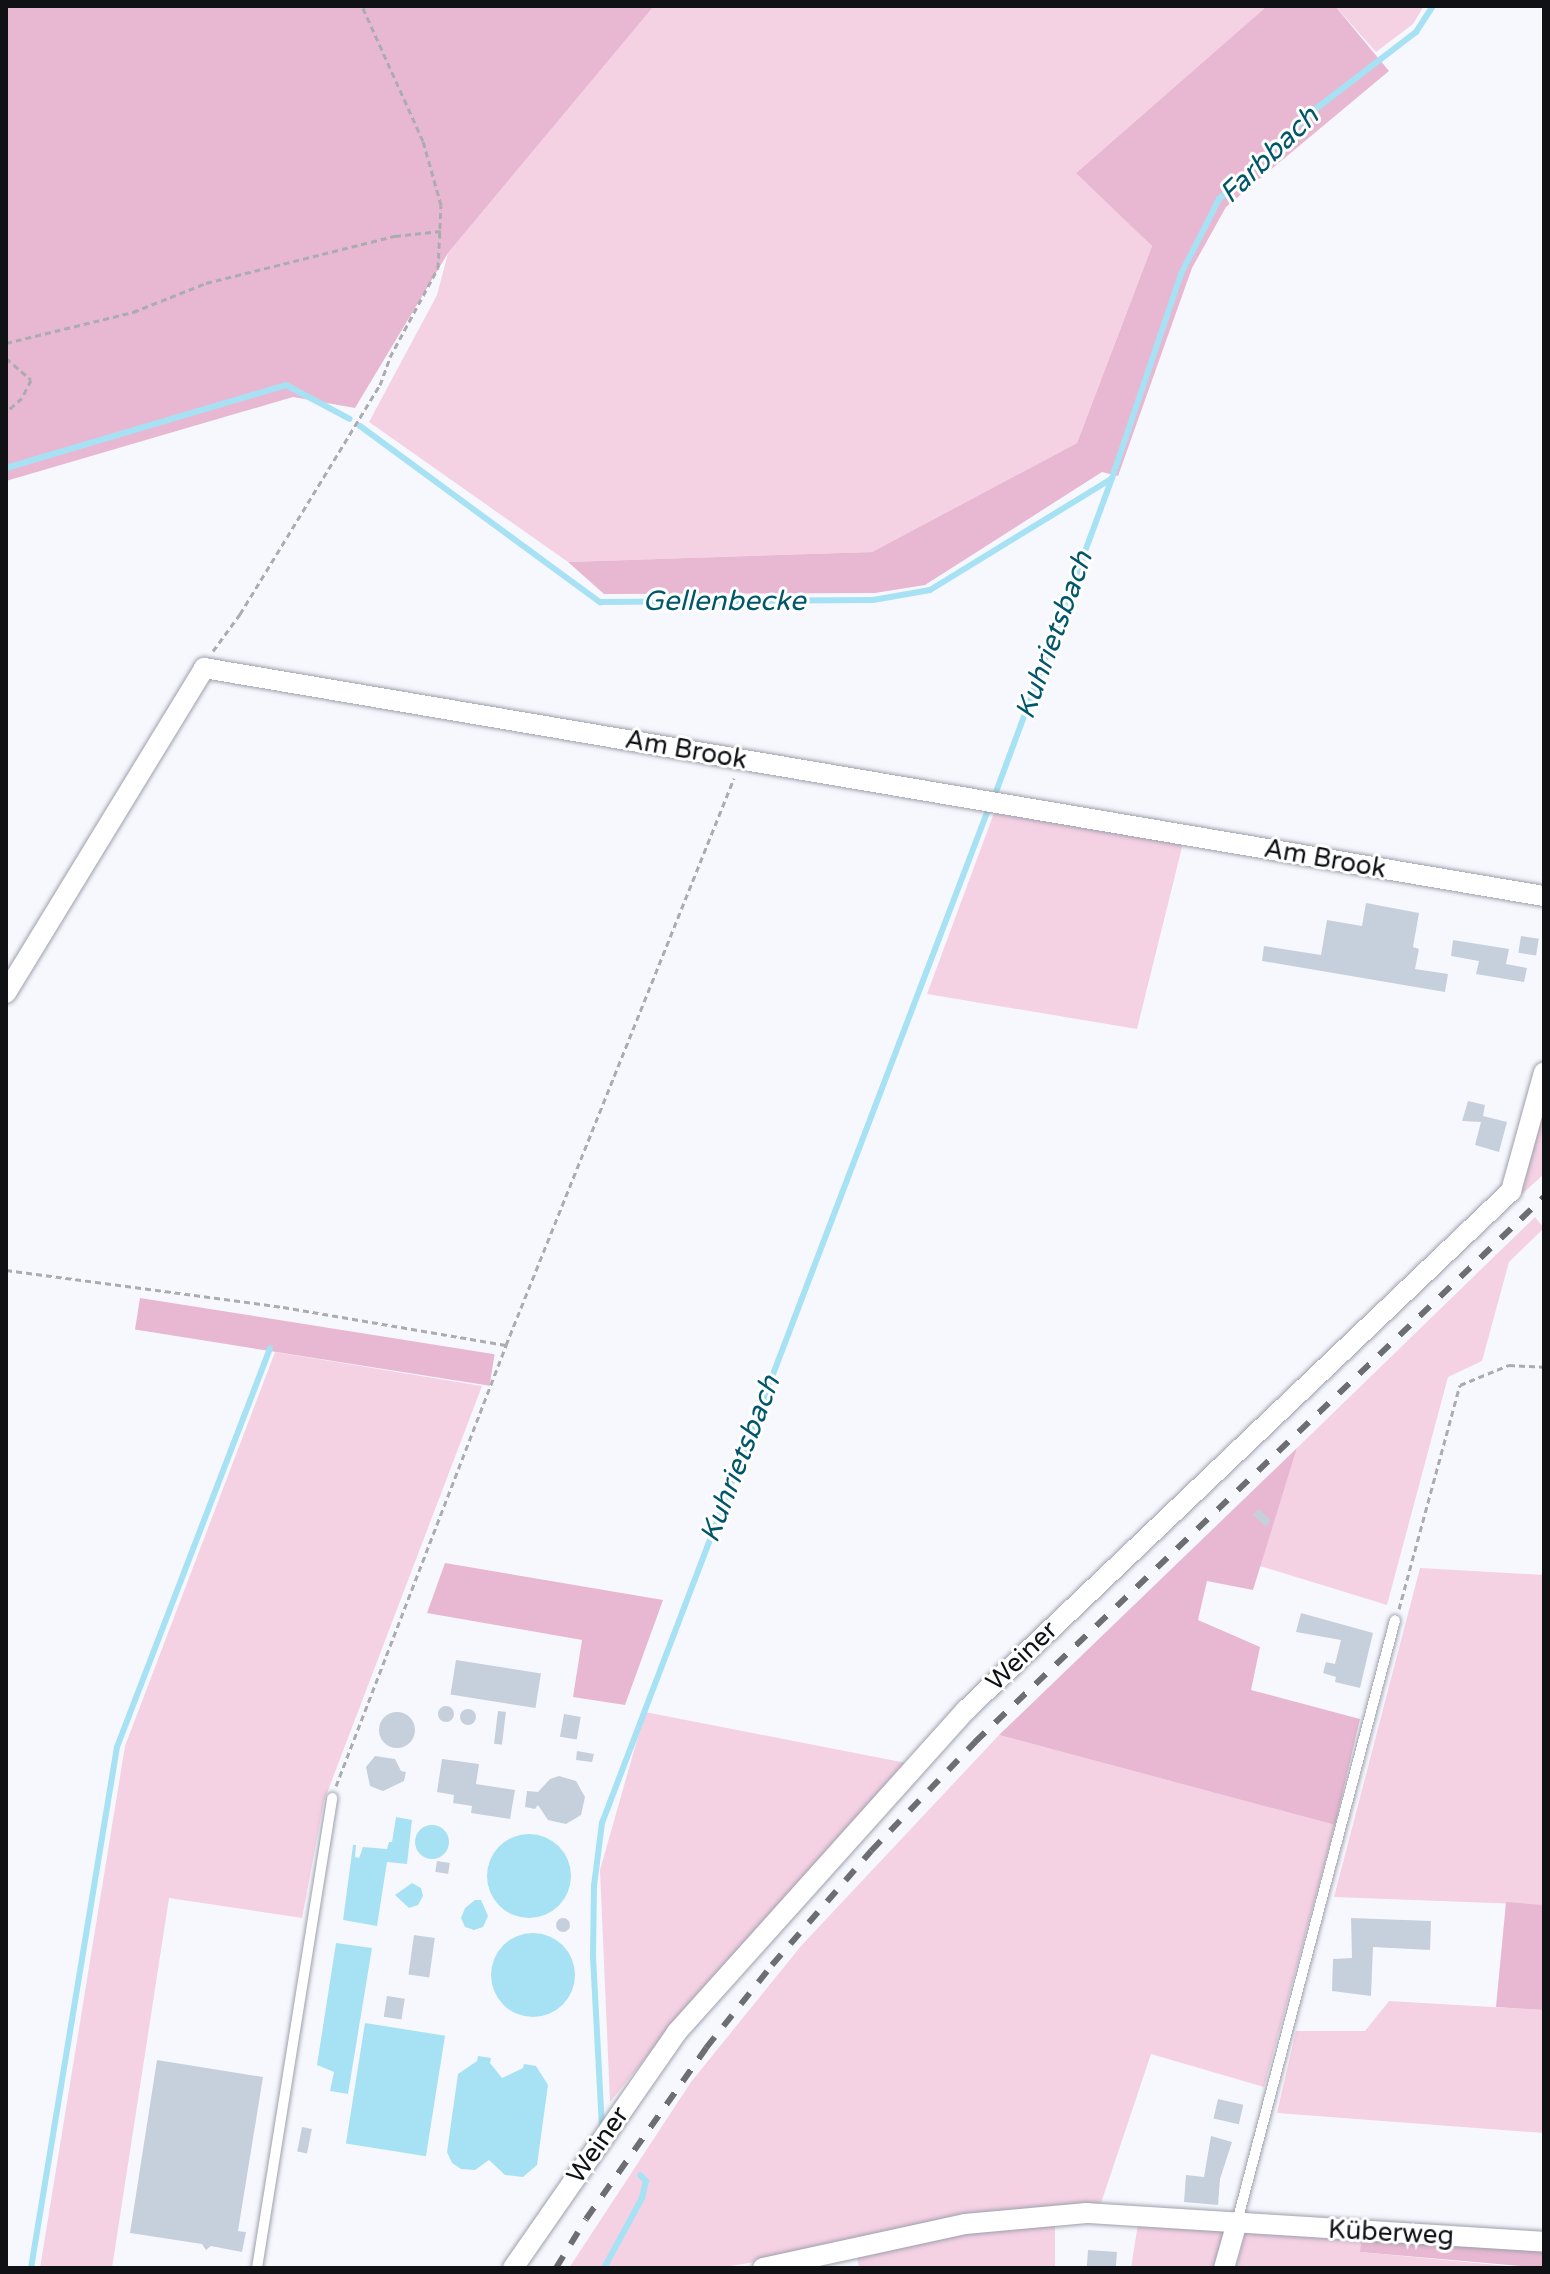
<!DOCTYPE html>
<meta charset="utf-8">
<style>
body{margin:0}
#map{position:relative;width:1550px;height:2274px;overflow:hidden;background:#f7f8fe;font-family:"Varela Round",sans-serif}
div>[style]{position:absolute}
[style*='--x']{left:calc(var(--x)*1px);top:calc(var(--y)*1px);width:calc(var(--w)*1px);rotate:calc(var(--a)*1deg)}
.green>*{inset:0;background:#f5d1e4}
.forest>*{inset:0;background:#e8b8d2;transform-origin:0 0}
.water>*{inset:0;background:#a6e2f4;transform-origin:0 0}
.round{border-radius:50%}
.stream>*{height:6px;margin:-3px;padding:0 3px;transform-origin:3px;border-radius:3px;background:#a6e2f4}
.building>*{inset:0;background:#c6d0dc;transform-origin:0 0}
.path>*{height:3px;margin-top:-1.5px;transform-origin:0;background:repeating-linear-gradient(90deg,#abacb1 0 6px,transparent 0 10px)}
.roads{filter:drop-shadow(0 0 2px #9d9fac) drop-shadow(0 0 2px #9d9fac)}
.lane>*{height:10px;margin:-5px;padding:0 5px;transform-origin:5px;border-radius:5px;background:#fff}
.street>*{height:20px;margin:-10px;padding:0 10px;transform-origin:10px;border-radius:10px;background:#fff}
.rail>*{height:6px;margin-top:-3px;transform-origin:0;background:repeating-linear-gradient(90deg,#6d6e73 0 14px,transparent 0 28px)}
span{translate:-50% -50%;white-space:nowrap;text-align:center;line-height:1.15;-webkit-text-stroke:6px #fff;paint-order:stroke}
.street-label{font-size:26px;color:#101115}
.water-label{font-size:28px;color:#00576a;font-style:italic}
.frame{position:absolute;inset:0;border:8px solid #101115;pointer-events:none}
</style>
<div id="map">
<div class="green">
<i style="clip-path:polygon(654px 6px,1267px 6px,1077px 172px,1152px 246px,1077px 443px,872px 552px,568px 562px,369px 422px,437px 295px,448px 253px)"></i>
<i style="clip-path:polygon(1335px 6px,1424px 6px,1413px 24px,1376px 52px)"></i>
<i style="clip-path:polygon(994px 813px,1183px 843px,1137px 1029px,927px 994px)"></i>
<i style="clip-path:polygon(1544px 1110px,1544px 1174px,1521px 1195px)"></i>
<i style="clip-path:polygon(1535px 1217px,1544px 1228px,1509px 1262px,1482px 1361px,1448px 1377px,1387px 1605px,1260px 1566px,1297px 1448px)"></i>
<i style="clip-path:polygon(275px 1352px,482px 1386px,324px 1801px,302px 1918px,169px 1898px,112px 2268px,40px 2268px,125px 1746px)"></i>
<i style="clip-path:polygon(1420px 1568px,1544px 1575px,1544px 1905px,1334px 1897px)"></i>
<i style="clip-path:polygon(645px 1712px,906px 1763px,683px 2012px,610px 2102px,600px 1870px)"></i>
<i style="clip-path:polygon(999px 1735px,1335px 1825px,1264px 2087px,1151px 2054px,1101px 2203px,957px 2215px,773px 2259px,718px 2268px,569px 2268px,691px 2082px,801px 1946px)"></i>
<i style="clip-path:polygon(1389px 2001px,1544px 2010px,1544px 2133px,1277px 2113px,1296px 2031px,1365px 2031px)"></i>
<i style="clip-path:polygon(1138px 2224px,1227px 2231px,1217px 2268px,1131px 2268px)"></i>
<i style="clip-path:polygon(1055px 2225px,1055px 2268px,859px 2268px,857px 2256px,966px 2232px)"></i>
<i style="clip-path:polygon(1245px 2233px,1361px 2240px,1360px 2252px,1529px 2268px,1236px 2268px)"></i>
</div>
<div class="forest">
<i style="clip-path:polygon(6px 6px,654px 6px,448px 253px,355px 408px,293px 397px,6px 481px)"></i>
<i style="clip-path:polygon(1267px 6px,1335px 6px,1389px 71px,1226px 207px,1192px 268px,1118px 476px,1102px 472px,925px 585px,875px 593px,604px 594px,568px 562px,872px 552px,1077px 443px,1152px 246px,1076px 173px)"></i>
<i style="left:140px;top:1298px;width:359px;height:32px;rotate:9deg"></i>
<i style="clip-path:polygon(1297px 1448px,1253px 1590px,1207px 1581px,1198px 1620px,1260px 1647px,1251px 1690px,1360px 1719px,1335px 1825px,999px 1735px)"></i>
<i style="clip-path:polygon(445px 1563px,663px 1600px,625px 1705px,573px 1697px,582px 1640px,427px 1613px)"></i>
<i style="clip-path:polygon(1506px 1902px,1544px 1905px,1544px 2010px,1496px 2007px)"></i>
<i style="clip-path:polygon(1361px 2240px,1544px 2251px,1544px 2268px,1360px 2252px)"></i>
</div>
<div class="water">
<i style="clip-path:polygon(396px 1817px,412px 1820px,407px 1864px,387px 1862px,377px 1926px,343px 1920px,353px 1845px,356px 1845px,355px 1857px,359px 1858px,363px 1847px,387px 1849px,389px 1842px,392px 1842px)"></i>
<i class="round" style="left:415px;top:1825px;width:34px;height:34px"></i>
<i class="round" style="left:487px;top:1834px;width:84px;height:84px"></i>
<i style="clip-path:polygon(412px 1883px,421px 1888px,423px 1896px,418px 1905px,409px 1908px,395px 1895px)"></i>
<i style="clip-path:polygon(475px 1900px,481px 1900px,488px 1916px,483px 1927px,474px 1930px,465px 1927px,461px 1918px,465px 1908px)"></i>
<i class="round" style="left:491px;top:1933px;width:84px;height:84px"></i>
<i style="clip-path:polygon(336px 1943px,372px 1948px,348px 2094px,330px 2091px,334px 2072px,317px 2065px)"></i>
<i style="left:365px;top:2023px;width:81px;height:122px;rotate:9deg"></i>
<i style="clip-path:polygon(478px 2056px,491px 2058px,490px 2063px,502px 2078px,523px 2068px,524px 2064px,536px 2066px,548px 2085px,537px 2165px,523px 2177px,505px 2175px,489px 2160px,475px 2170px,461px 2169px,452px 2163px,447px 2152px,458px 2074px,477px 2061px)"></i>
</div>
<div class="stream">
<i style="--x:360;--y:426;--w:298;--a:36.3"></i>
<i style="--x:600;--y:602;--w:273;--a:-0.4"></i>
<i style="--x:873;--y:600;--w:58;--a:-10"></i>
<i style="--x:930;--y:590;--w:212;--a:-31.5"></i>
<i style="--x:6;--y:468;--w:292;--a:-16.5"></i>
<i style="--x:286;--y:385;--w:72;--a:28"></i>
<i style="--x:996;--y:792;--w:335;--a:-69.7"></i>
<i style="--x:1112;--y:478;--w:215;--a:-71.3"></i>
<i style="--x:1181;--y:274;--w:84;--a:-63.1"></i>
<i style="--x:1219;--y:199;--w:129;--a:-43.1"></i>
<i style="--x:1313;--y:111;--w:130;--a:-37.5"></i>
<i style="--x:1416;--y:32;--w:31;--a:-57"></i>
<i style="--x:602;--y:2128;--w:172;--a:-93"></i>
<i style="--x:593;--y:1956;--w:70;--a:-89.2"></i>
<i style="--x:594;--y:1886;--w:64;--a:-82.8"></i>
<i style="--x:602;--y:1823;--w:1084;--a:-69.14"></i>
<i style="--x:31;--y:2268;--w:528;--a:-80.63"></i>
<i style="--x:117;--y:1747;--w:427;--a:-69"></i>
<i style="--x:604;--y:2268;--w:80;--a:-61.5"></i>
<i style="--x:642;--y:2198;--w:17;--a:-77"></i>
<i style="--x:646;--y:2181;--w:8;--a:-135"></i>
</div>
<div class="building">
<i style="clip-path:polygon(1366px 903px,1419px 913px,1413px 947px,1419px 949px,1415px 969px,1448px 974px,1445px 992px,1262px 961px,1264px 946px,1321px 955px,1327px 920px,1362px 926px)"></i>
<i style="left:1521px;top:936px;width:18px;height:17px;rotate:9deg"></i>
<i style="clip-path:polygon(1453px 940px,1509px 949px,1506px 964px,1527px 968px,1524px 982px,1476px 974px,1479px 961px,1451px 956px)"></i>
<i style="clip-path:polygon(1468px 1101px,1485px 1105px,1483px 1116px,1507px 1122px,1499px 1152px,1475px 1145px,1481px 1122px,1462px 1121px)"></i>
<i style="left:1259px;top:1509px;width:17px;height:8px;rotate:45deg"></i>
<i style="clip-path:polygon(1301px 1613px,1373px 1633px,1360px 1688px,1335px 1682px,1336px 1677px,1323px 1673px,1326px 1662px,1335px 1664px,1341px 1640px,1296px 1632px)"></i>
<i style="left:456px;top:1660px;width:86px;height:35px;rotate:9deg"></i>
<i class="round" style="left:438px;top:1706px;width:16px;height:16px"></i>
<i class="round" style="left:460px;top:1709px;width:16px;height:16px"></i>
<i style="left:498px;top:1711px;width:8px;height:33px;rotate:7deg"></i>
<i class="round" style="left:379px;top:1712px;width:36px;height:36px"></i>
<i style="left:564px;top:1714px;width:17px;height:23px;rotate:10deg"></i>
<i style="clip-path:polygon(577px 1751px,594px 1754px,592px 1762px,576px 1760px)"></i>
<i style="clip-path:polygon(375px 1756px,395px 1759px,401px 1771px,406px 1772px,404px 1781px,383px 1791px,370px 1786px,366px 1767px)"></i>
<i style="clip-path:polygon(442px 1759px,479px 1764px,476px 1784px,515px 1790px,510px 1819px,471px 1813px,472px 1806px,453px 1803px,454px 1795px,437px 1792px)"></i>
<i style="clip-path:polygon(559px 1776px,576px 1781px,585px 1797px,581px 1815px,566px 1824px,548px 1820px,538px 1805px,535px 1809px,525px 1807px,527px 1791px,538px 1792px,550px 1779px)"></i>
<i style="left:437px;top:1861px;width:13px;height:11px;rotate:9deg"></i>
<i style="clip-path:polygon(1351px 1918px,1431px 1921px,1430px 1950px,1373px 1947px,1371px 1996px,1332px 1991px,1333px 1959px,1352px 1958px)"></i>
<i class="round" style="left:556px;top:1918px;width:14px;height:14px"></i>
<i style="left:414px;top:1935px;width:21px;height:40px;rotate:8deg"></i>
<i style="left:387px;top:1996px;width:18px;height:21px;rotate:9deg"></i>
<i style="clip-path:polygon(157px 2060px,263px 2077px,238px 2231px,246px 2232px,242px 2252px,211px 2246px,206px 2250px,202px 2244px,130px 2233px)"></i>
<i style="left:1218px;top:2099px;width:26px;height:20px;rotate:13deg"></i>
<i style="left:302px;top:2127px;width:10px;height:25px;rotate:11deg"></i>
<i style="clip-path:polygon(1211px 2136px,1232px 2142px,1220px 2179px,1218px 2205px,1184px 2202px,1186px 2175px,1204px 2177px)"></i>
<i style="left:1088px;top:2250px;width:29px;height:18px;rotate:4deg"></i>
</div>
<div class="path">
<i style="--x:6;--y:343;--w:131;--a:-13.7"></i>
<i style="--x:133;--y:312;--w:79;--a:-21.7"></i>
<i style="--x:206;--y:283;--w:195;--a:-14"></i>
<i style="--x:395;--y:236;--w:46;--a:-6.2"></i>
<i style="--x:6;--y:358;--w:33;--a:41"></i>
<i style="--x:31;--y:380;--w:20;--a:117"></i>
<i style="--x:22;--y:398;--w:21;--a:139"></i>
<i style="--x:213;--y:651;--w:46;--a:-53.9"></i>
<i style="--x:240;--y:614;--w:268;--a:-58.6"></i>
<i style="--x:380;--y:385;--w:30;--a:-70"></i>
<i style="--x:390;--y:357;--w:101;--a:-61.7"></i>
<i style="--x:438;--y:268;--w:63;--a:-87.3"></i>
<i style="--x:441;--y:205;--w:66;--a:-105.7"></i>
<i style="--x:423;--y:141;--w:148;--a:-114.3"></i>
<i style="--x:6;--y:1270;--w:279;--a:7.6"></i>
<i style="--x:283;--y:1307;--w:226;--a:9.7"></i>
<i style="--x:506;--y:1345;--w:611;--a:-68.09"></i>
<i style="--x:1399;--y:1609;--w:232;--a:-74.8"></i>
<i style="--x:1460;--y:1385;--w:53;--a:-22.2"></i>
<i style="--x:1509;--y:1365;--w:35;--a:3"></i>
<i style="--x:336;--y:1786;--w:473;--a:-68.9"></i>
</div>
<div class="roads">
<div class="lane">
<i style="--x:1237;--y:2222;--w:622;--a:-75.29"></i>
<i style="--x:257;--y:2268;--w:476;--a:-80.9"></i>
</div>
<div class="street">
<i style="--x:6;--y:993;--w:381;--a:-58.6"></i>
<i style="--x:204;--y:668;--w:1359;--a:9.66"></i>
<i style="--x:513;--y:2268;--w:287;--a:-55.2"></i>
<i style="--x:677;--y:2032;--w:433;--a:-48.1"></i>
<i style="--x:966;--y:1710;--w:753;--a:-43.6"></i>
<i style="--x:1511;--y:1191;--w:123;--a:-74.5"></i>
<i style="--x:763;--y:2268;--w:207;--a:-12.3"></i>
<i style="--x:965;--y:2224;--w:122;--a:-5.2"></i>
<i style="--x:1087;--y:2213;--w:458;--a:3.6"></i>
<i style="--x:1224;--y:2268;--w:48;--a:-74.2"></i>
</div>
</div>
<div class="rail">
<i style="--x:556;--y:2268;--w:57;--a:-58.5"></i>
<i style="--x:586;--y:2219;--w:209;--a:-54.9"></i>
<i style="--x:706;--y:2048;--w:106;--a:-51.5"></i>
<i style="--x:772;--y:1965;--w:151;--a:-49"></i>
<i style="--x:871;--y:1851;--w:151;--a:-46.3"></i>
<i style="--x:975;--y:1742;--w:788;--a:-43.77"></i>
</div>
<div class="street-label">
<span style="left:686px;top:750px;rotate:10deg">Am Brook</span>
<span style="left:1325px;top:859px;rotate:10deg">Am Brook</span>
<span style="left:1022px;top:1656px;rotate:-44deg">Weiner</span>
<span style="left:598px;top:2145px;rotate:-55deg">Weiner</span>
<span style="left:1391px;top:2233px;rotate:3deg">Küberweg</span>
</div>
<div class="water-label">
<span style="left:1269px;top:155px;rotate:-44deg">Farbbach</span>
<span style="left:724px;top:601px">Gellenbecke</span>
<span style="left:1054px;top:635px;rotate:-70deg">Kuhrietsbach</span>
<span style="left:740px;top:1459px;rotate:-69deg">Kuhrietsbach</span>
</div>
<div class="frame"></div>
</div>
